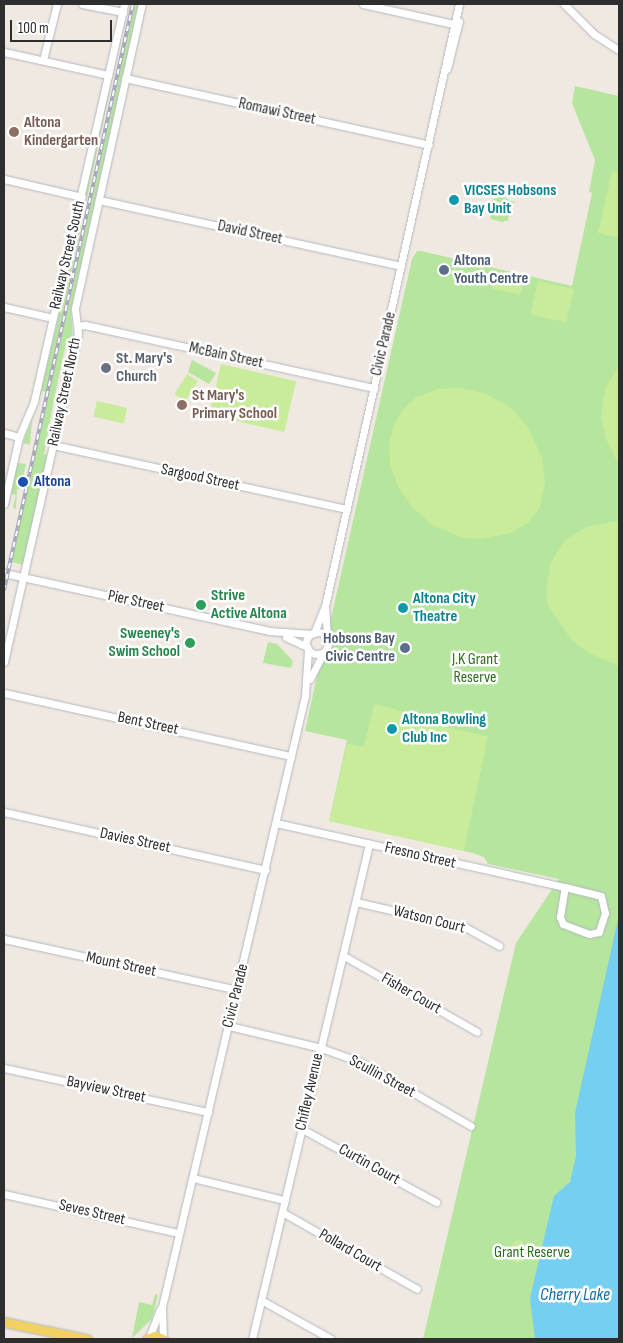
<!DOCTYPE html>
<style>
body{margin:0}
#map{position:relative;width:623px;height:1343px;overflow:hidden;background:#efe9e1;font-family:"Sofia Sans Condensed",sans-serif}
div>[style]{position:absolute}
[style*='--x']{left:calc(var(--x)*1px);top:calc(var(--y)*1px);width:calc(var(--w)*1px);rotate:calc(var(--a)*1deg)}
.green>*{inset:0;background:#b6e59e}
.pitch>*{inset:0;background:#c9ec9a;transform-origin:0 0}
.water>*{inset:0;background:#75cff0}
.roads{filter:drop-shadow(0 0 1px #b4b7c1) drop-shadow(0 0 1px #b4b7c1)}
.minor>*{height:7px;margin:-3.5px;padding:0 3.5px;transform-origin:3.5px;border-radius:3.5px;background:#fff}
.minor>.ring{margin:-3.5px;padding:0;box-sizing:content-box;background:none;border:7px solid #fff;border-radius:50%}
.major>*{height:9px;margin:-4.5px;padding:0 4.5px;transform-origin:4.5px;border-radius:4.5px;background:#f2d163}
.rail>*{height:4px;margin-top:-2px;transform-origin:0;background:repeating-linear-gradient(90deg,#fff 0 5.5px,#a3a6b8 0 11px);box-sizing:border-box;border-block:1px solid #a3a6b8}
.dots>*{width:14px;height:14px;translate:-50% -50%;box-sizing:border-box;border:2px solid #fff;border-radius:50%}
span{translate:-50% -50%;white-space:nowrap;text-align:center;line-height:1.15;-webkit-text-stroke:5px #fff;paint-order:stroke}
.street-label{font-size:16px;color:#2e2e2e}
.education-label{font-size:16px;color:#785e54;font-weight:700}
.left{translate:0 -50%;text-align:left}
.culture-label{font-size:16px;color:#0d838f;font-weight:700}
.service-label{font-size:16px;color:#4e5e75;font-weight:700}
.right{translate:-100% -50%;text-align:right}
.worship-label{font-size:16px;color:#5b616d;font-weight:700}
.transit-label{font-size:16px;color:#164399;font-weight:700}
.leisure-label{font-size:16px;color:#27864d;font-weight:700}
.park-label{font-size:16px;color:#2c6e1b}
.water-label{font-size:18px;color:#0d6fa3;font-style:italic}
.frame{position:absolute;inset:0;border:5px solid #2e2e2e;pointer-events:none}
.scale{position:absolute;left:10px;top:20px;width:102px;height:22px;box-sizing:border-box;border:2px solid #2e2e2e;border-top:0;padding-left:6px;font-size:15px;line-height:18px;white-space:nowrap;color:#2e2e2e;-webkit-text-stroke:4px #fff;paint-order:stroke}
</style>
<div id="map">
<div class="green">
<i style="clip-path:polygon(128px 4px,46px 392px,42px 391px,32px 421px,30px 445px,23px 443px,37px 407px,61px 306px)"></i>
<i style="clip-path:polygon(135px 4px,139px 4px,71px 311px,73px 340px,67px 339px,54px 399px,44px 454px,47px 455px,24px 565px,12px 562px)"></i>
<i style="clip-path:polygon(575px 86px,619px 96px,619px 1339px,423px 1339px,516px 943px,559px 879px,488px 864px,484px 857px,473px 853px,329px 821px,347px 740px,305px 731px,319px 667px,330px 654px,333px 643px,330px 623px,412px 259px,417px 251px,421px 251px,572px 286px,592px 193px,589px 192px,595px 160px,572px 103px)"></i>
<i style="clip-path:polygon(501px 196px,516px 203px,512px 203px,508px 220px,502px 222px,491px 219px,489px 211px,492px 200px)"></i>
<i style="clip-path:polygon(192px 360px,216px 373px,209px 384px,188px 372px)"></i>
<i style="clip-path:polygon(17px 463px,26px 464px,20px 489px,17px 489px,16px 509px,13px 508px,16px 495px,12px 494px,11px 485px)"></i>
<i style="clip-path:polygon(268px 642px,277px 644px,293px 661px,291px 668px,263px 663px)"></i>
<i style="clip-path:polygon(155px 1294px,158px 1295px,152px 1319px,132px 1338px,139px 1302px,152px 1305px)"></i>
</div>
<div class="pitch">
<i style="clip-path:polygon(612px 171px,619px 173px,619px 238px,598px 233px)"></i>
<i style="left:495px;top:275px;width:29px;height:14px;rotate:12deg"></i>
<i style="left:538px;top:281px;width:37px;height:34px;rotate:13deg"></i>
<i style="left:221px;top:364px;width:77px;height:52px;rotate:13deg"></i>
<i style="clip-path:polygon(619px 366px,619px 465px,606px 439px,601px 415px,606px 387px)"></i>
<i style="left:187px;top:374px;width:13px;height:24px;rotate:32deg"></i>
<i style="clip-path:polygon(460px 388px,484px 393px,510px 407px,527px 426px,542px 457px,545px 482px,540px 507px,529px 522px,511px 533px,481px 539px,460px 537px,431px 524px,411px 506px,398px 486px,390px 465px,389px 443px,394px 424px,405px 407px,417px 397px,438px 389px)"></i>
<i style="left:97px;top:401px;width:31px;height:16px;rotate:13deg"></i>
<i style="clip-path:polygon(619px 521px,619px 666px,589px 653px,571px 639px,548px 606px,546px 592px,550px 564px,565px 540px,588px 526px)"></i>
<i style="clip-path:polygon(374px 704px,449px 723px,449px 728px,488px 736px,464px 851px,329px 821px,347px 744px,364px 747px)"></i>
<i style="clip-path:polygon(516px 1240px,522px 1241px,525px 1247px,522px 1261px,517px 1263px,510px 1259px,509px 1250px)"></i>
</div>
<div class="water">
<i style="clip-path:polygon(619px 915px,619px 1339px,535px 1339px,530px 1298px,554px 1196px,570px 1182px,576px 1156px,575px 1113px)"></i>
</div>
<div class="roads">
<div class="minor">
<i style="--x:82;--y:4;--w:42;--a:11"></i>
<i style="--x:363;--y:4;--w:97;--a:12.5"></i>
<i style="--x:564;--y:4;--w:42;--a:45"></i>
<i style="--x:594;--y:34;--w:30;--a:33"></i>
<i style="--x:4;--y:52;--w:107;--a:12.5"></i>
<i style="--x:43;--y:60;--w:58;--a:-76"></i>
<i style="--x:447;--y:69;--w:49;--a:-76"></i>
<i style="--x:125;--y:78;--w:311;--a:12.4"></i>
<i style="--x:4;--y:179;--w:80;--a:13"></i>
<i style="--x:99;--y:200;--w:309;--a:12.3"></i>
<i style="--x:4;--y:307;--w:50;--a:12.7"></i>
<i style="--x:78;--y:326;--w:7;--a:-8"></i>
<i style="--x:85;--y:325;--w:296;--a:12.3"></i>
<i style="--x:4;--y:433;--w:16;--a:15"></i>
<i style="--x:53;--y:445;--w:301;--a:12.3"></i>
<i style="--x:4;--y:504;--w:69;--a:-77.4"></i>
<i style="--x:19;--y:437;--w:39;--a:-67"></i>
<i style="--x:34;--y:401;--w:407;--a:-77.2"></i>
<i style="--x:4;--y:573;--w:271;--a:12.3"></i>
<i style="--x:269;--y:631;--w:43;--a:4"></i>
<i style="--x:325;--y:607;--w:31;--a:86"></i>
<i class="ring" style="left:306px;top:632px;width:15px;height:15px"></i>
<i style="--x:314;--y:633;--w:29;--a:-68"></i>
<i style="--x:325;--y:606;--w:617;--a:-77.45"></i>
<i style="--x:286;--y:637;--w:23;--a:25"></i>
<i style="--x:4;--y:662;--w:336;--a:-77.3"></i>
<i style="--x:78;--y:334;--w:26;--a:-97"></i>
<i style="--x:75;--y:308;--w:311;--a:-77.6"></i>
<i style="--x:310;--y:679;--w:29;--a:-63"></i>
<i style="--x:4;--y:693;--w:294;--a:12.4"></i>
<i style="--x:4;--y:812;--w:268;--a:12.5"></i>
<i style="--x:276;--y:823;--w:296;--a:12.5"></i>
<i style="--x:565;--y:887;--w:37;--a:14"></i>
<i style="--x:601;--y:896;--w:17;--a:77"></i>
<i style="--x:605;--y:913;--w:20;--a:108"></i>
<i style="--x:599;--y:932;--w:10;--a:169"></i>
<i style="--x:589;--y:934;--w:28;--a:-159"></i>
<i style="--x:563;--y:924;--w:8;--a:-113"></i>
<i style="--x:560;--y:917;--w:30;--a:-81"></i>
<i style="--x:356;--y:902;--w:112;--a:12.9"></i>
<i style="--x:465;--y:927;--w:39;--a:29"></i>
<i style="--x:4;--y:939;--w:239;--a:12.3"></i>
<i style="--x:344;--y:956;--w:153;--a:29.7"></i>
<i style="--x:229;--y:1026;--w:95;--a:13.4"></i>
<i style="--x:321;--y:1048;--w:41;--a:19.7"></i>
<i style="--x:360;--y:1062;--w:128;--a:30"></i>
<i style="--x:4;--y:1068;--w:209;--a:12.2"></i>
<i style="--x:302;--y:1129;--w:153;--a:28.6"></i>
<i style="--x:193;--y:1178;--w:94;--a:13.6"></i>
<i style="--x:4;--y:1194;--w:179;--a:12.6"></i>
<i style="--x:282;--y:1212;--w:155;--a:29.7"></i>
<i style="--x:261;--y:1300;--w:80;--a:29.1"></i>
<i style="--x:149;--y:1338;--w:31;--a:-69"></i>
<i style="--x:163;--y:1339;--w:32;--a:-92"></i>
<i style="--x:162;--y:1307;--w:628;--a:-76.83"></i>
<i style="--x:305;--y:696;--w:47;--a:-86.3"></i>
<i style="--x:252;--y:1339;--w:509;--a:-76.7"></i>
</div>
<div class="major">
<i style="--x:4;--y:1322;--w:85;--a:11.6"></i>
<i style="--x:147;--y:1339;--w:9;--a:-21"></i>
<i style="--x:155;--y:1336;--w:9;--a:21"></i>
</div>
</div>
<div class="rail">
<i style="--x:4;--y:590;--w:600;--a:-77.59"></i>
</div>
<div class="dots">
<i style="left:14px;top:132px;background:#8d6e63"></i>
<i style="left:454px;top:200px;background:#0f9aa8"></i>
<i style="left:444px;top:270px;background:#5c6f8a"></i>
<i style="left:106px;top:368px;background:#6b7280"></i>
<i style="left:182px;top:405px;background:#8d6e63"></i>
<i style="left:23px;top:482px;background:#1a4fb4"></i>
<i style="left:201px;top:605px;background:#2e9e5b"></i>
<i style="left:403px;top:608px;background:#0f9aa8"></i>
<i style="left:190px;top:643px;background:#2e9e5b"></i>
<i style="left:405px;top:648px;background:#5c6f8a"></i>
<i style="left:392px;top:729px;background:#0f9aa8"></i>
</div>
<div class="street-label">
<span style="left:277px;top:112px;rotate:12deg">Romawi Street</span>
<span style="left:250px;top:233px;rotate:12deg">David Street</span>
<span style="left:68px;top:255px;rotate:-77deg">Railway Street South</span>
<span style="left:384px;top:344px;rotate:-77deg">Civic Parade</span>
<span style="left:226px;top:356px;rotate:12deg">McBain Street</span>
<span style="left:65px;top:392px;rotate:-78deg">Railway Street North</span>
<span style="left:200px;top:478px;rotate:12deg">Sargood Street</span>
<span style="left:136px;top:602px;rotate:12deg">Pier Street</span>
<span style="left:148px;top:724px;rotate:12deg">Bent Street</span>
<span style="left:135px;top:841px;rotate:12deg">Davies Street</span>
<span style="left:420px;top:856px;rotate:13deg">Fresno Street</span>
<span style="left:429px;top:920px;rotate:14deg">Watson Court</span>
<span style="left:121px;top:965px;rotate:12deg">Mount Street</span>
<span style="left:411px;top:994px;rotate:30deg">Fisher Court</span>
<span style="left:236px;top:996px;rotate:-76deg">Civic Parade</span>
<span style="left:382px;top:1077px;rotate:28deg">Scullin Street</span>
<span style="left:106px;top:1090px;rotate:12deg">Bayview Street</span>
<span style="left:310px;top:1092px;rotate:-77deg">Chifley Avenue</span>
<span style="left:369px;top:1165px;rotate:29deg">Curtin Court</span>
<span style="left:92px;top:1213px;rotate:13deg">Seves Street</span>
<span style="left:350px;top:1251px;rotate:30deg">Pollard Court</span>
</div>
<div class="education-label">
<span class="left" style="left:24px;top:132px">Altona<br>Kindergarten</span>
<span class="left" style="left:192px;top:405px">St Mary's<br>Primary School</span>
</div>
<div class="culture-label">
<span class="left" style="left:464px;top:200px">VICSES Hobsons<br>Bay Unit</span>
<span class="left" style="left:413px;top:608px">Altona City<br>Theatre</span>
<span class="left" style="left:402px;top:729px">Altona Bowling<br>Club Inc</span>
</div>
<div class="service-label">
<span class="left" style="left:454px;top:270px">Altona<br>Youth Centre</span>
<span class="right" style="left:395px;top:648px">Hobsons Bay<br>Civic Centre</span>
</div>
<div class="worship-label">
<span class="left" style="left:116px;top:368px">St. Mary's<br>Church</span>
</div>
<div class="transit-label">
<span class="left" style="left:34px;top:482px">Altona</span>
</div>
<div class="leisure-label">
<span class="left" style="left:211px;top:605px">Strive<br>Active Altona</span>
<span class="right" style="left:180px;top:643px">Sweeney's<br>Swim School</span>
</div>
<div class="park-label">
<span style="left:475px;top:669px">J.K Grant<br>Reserve</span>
<span style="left:532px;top:1253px">Grant Reserve</span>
</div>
<div class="water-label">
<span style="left:575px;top:1295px">Cherry Lake</span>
</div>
<div class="frame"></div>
<div class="scale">100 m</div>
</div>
